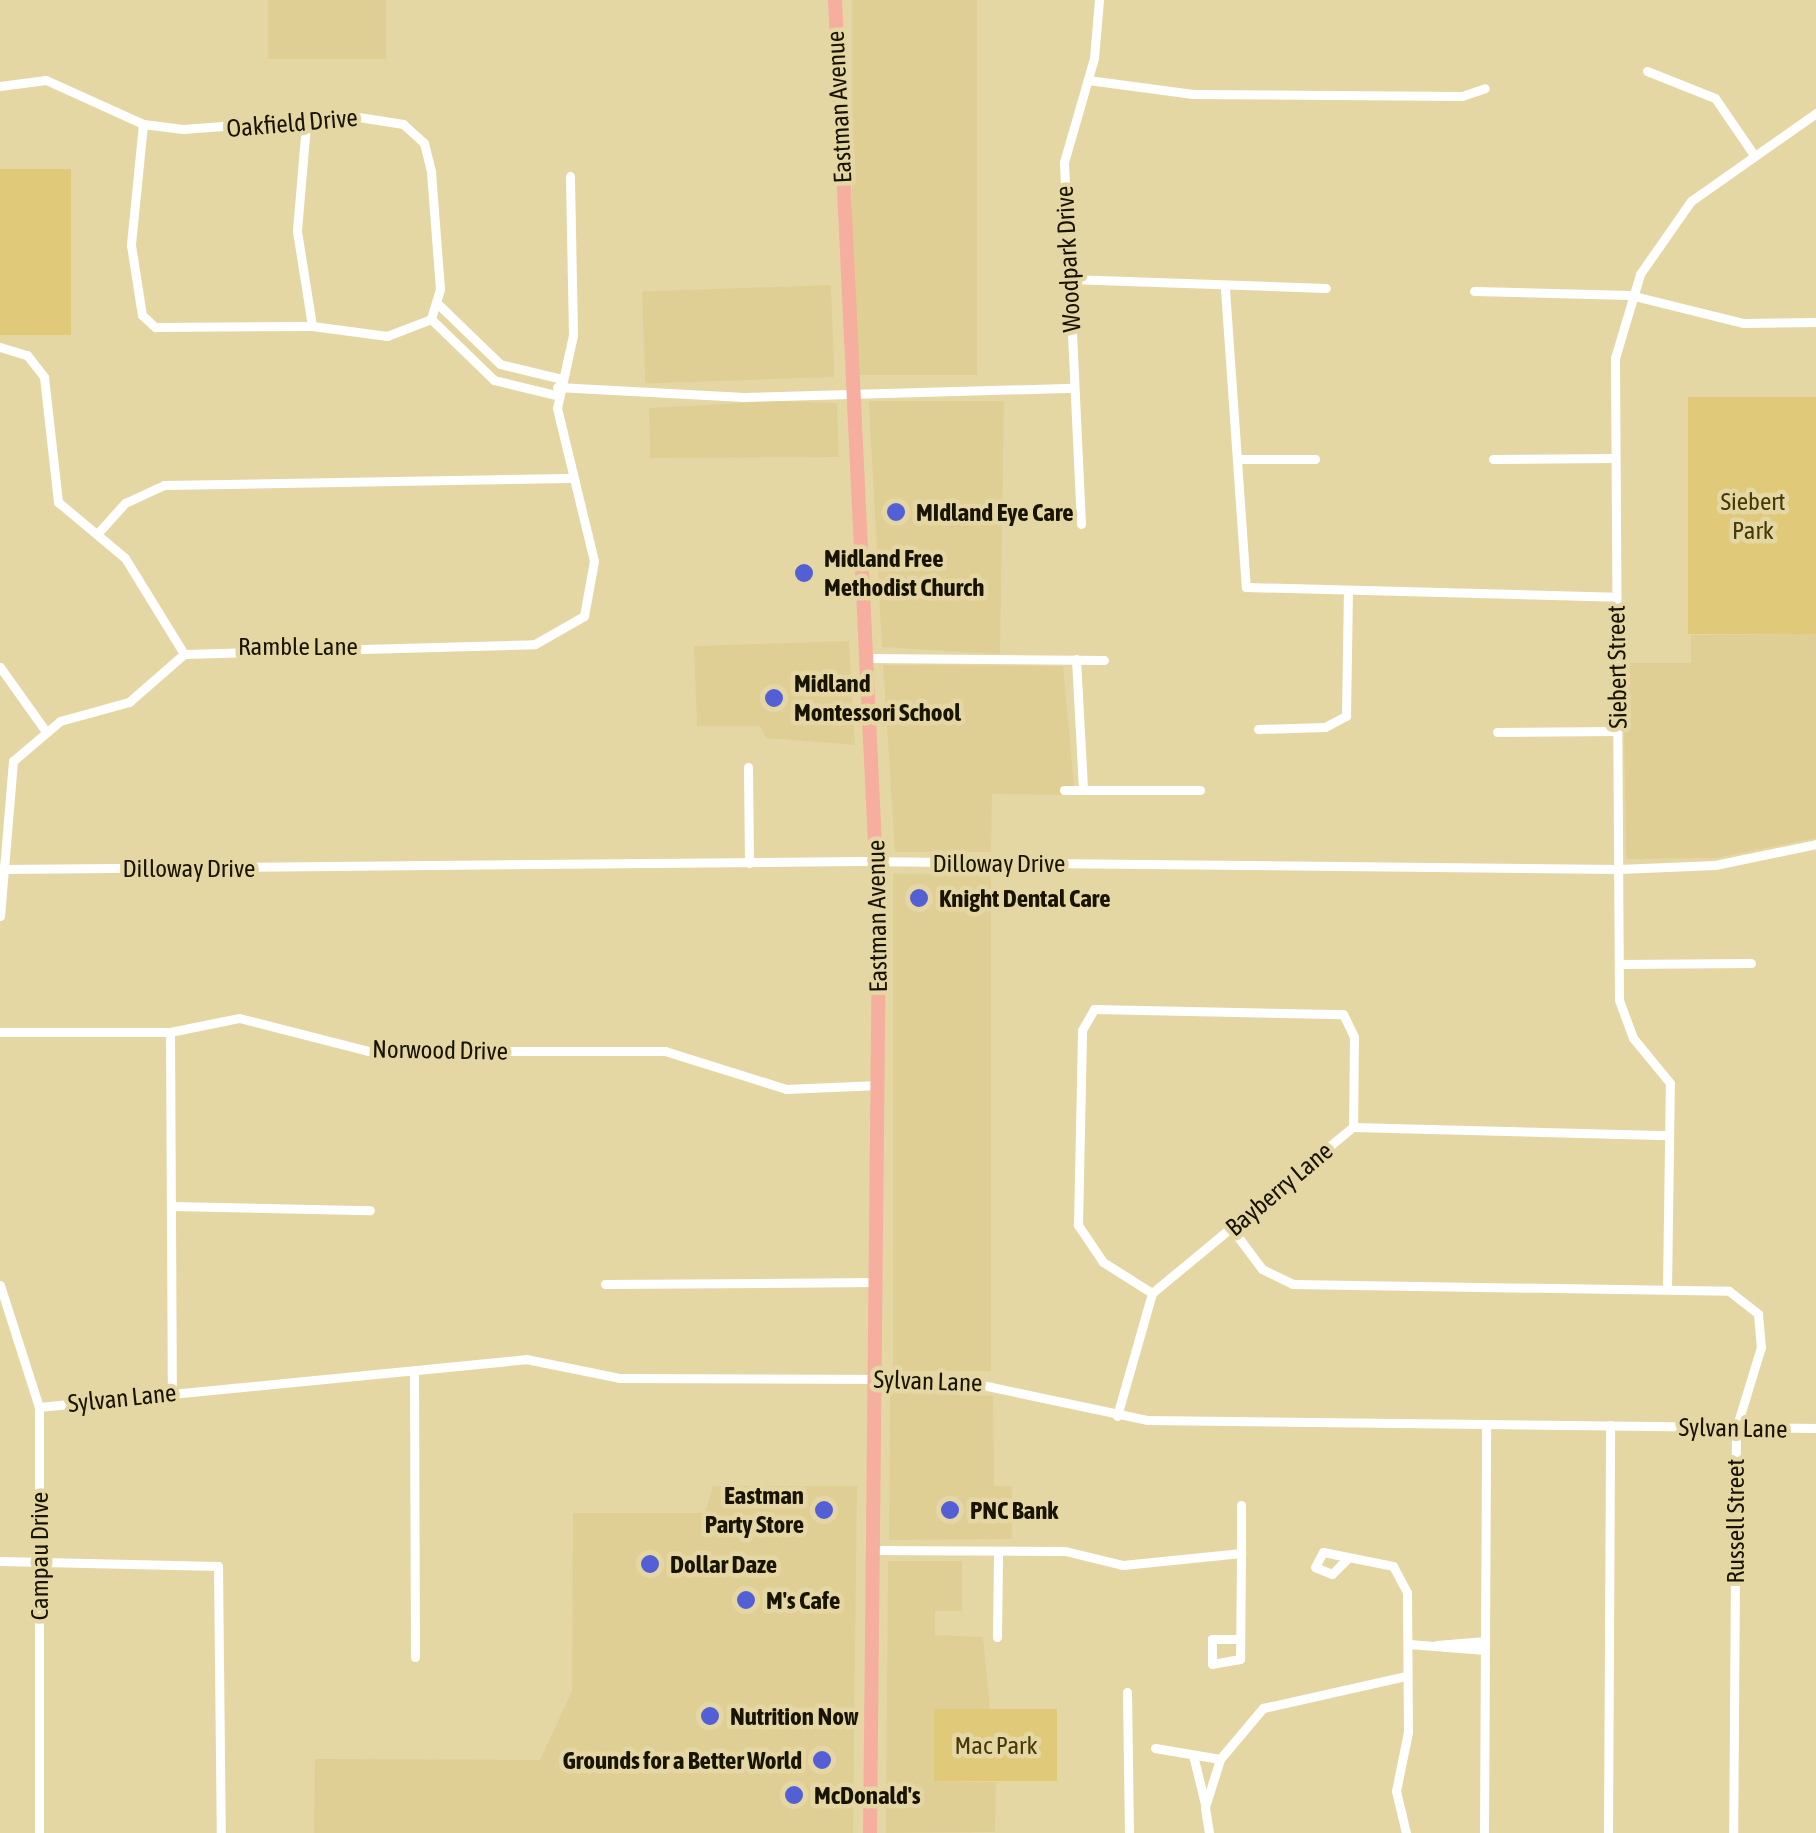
<!DOCTYPE html>
<style>
body{margin:0}
#map{position:relative;width:1816px;height:1833px;overflow:hidden;background:#e5d7a4;font-family:"Asap Condensed",sans-serif}
div>[style]{position:absolute}
[style*='--x']{left:calc(var(--x)*1px);top:calc(var(--y)*1px);width:calc(var(--w)*1px);rotate:calc(var(--a)*1deg)}
.built>*{inset:0;background:#e0cf94;transform-origin:0 0}
.green>*{inset:0;background:#e0c978;transform-origin:0 0}
.street>*{height:9px;margin:-4.5px;padding:0 4.5px;transform-origin:4.5px;border-radius:4.5px;background:#fff}
.primary>*{height:14px;margin:-7px;padding:0 7px;transform-origin:7px;border-radius:7px;background:#f6af9e}
.dots>*{width:28px;height:28px;translate:-50% -50%;box-sizing:border-box;border:5px solid #e5d7a4;border-radius:50%}
span{translate:-50% -50%;white-space:nowrap;text-align:center;line-height:1.15;-webkit-text-stroke:9px #e5d7a4;paint-order:stroke}
.street-label{font-size:25px;color:#191402}
.park-label{font-size:25px;color:#453908}
.poi-label{font-size:25px;color:#191402;font-weight:700}
.left{translate:0 -50%;text-align:left}
.right{translate:-100% -50%;text-align:right}
</style>
<div id="map">
<div class="built">
<i style="left:268px;top:0;width:118px;height:59px"></i>
<i style="left:852px;top:0;width:125px;height:375px"></i>
<i style="left:831px;top:285px;width:92px;height:189px;rotate:88deg"></i>
<i style="clip-path:polygon(777px 401px,837px 403px,839px 457px,650px 458px,649px 408px)"></i>
<i style="clip-path:polygon(869px 401px,1004px 401px,1000px 654px,882px 647px)"></i>
<i style="clip-path:polygon(1816px 634px,1816px 838px,1716px 858px,1626px 859px,1623px 663px,1691px 663px,1691px 635px)"></i>
<i style="clip-path:polygon(849px 641px,855px 745px,766px 738px,760px 726px,697px 726px,694px 646px)"></i>
<i style="clip-path:polygon(883px 665px,1063px 666px,1074px 785px,1061px 795px,992px 794px,991px 852px,895px 852px)"></i>
<i style="left:991px;top:874px;width:497px;height:98px;rotate:90deg"></i>
<i style="clip-path:polygon(890px 1391px,993px 1396px,994px 1486px,1012px 1486px,1012px 1539px,889px 1540px)"></i>
<i style="clip-path:polygon(713px 1486px,857px 1486px,853px 1833px,314px 1833px,315px 1759px,540px 1760px,572px 1691px,573px 1513px,705px 1513px)"></i>
<i style="clip-path:polygon(888px 1561px,962px 1561px,962px 1611px,935px 1611px,935px 1635px,983px 1637px,990px 1709px,934px 1709px,935px 1781px,996px 1782px,995px 1832px,886px 1833px)"></i>
</div>
<div class="green">
<i style="left:0;top:169px;width:71px;height:166px"></i>
<i style="left:1816px;top:397px;width:237px;height:128px;rotate:90deg"></i>
<i style="left:934px;top:1709px;width:123px;height:72px"></i>
</div>
<div class="street">
<i style="--x:1647;--y:71;--w:73;--a:21.7"></i>
<i style="--x:1715;--y:98;--w:69;--a:55.6"></i>
<i style="--x:1088;--y:80;--w:106;--a:7.6"></i>
<i style="--x:1193;--y:94;--w:269;--a:0.4"></i>
<i style="--x:1462;--y:96;--w:24;--a:-19"></i>
<i style="--x:0;--y:86;--w:46;--a:-7.4"></i>
<i style="--x:46;--y:80;--w:107;--a:24.4"></i>
<i style="--x:143;--y:124;--w:40;--a:7.1"></i>
<i style="--x:183;--y:129;--w:169;--a:-4.4"></i>
<i style="--x:352;--y:116;--w:52;--a:8.9"></i>
<i style="--x:403;--y:124;--w:28;--a:42"></i>
<i style="--x:424;--y:143;--w:30;--a:76"></i>
<i style="--x:431;--y:172;--w:117;--a:85.6"></i>
<i style="--x:440;--y:289;--w:31;--a:107"></i>
<i style="--x:143;--y:124;--w:122;--a:95.7"></i>
<i style="--x:131;--y:245;--w:71;--a:81.1"></i>
<i style="--x:142;--y:315;--w:18;--a:43"></i>
<i style="--x:155;--y:327;--w:157;--a:-0.4"></i>
<i style="--x:312;--y:326;--w:76;--a:7.6"></i>
<i style="--x:387;--y:336;--w:47;--a:-21.1"></i>
<i style="--x:306;--y:125;--w:106;--a:94.9"></i>
<i style="--x:297;--y:231;--w:96;--a:81"></i>
<i style="--x:1069;--y:279;--w:257;--a:2"></i>
<i style="--x:1225;--y:289;--w:299;--a:86"></i>
<i style="--x:1246;--y:587;--w:370;--a:1.5"></i>
<i style="--x:1474;--y:291;--w:156;--a:1.5"></i>
<i style="--x:1630;--y:295;--w:116;--a:13.9"></i>
<i style="--x:1743;--y:323;--w:73;--a:-0.8"></i>
<i style="--x:438;--y:304;--w:86;--a:44.1"></i>
<i style="--x:500;--y:364;--w:60;--a:13.6"></i>
<i style="--x:431;--y:319;--w:88;--a:44.1"></i>
<i style="--x:494;--y:380;--w:64;--a:13.6"></i>
<i style="--x:0;--y:347;--w:28;--a:17"></i>
<i style="--x:27;--y:355;--w:28;--a:52"></i>
<i style="--x:44;--y:377;--w:126;--a:83.6"></i>
<i style="--x:58;--y:502;--w:87;--a:39.9"></i>
<i style="--x:125;--y:558;--w:113;--a:58.4"></i>
<i style="--x:557;--y:387;--w:187;--a:3.1"></i>
<i style="--x:744;--y:397;--w:330;--a:-1.6"></i>
<i style="--x:1240;--y:459;--w:75;--a:0"></i>
<i style="--x:1493;--y:459;--w:122;--a:-0.5"></i>
<i style="--x:1081;--y:524;--w:362;--a:-92.7"></i>
<i style="--x:1064;--y:162;--w:108;--a:-73.9"></i>
<i style="--x:1094;--y:58;--w:58;--a:-85.1"></i>
<i style="--x:97;--y:534;--w:42;--a:-47.9"></i>
<i style="--x:125;--y:503;--w:43;--a:-24.8"></i>
<i style="--x:164;--y:485;--w:405;--a:-1"></i>
<i style="--x:866;--y:658;--w:238;--a:0.5"></i>
<i style="--x:1076;--y:659;--w:131;--a:86.9"></i>
<i style="--x:0;--y:667;--w:76;--a:54.6"></i>
<i style="--x:1258;--y:729;--w:67;--a:-1.7"></i>
<i style="--x:1325;--y:727;--w:24;--a:-28"></i>
<i style="--x:1346;--y:716;--w:121;--a:-89.1"></i>
<i style="--x:1497;--y:732;--w:120;--a:-0.5"></i>
<i style="--x:748;--y:767;--w:96;--a:89.4"></i>
<i style="--x:1064;--y:790;--w:136;--a:0"></i>
<i style="--x:0;--y:869;--w:858;--a:-0.53"></i>
<i style="--x:858;--y:861;--w:761;--a:0.6"></i>
<i style="--x:1619;--y:869;--w:96;--a:-2.4"></i>
<i style="--x:1715;--y:865;--w:103;--a:-11.7"></i>
<i style="--x:0;--y:916;--w:156;--a:-85.2"></i>
<i style="--x:13;--y:761;--w:62;--a:-40.4"></i>
<i style="--x:60;--y:721;--w:72;--a:-15.4"></i>
<i style="--x:129;--y:702;--w:73;--a:-41.1"></i>
<i style="--x:184;--y:654;--w:351;--a:-1.6"></i>
<i style="--x:535;--y:644;--w:56;--a:-29.7"></i>
<i style="--x:584;--y:616;--w:56;--a:-79.7"></i>
<i style="--x:594;--y:561;--w:157;--a:-103.6"></i>
<i style="--x:557;--y:408;--w:75;--a:-77.6"></i>
<i style="--x:573;--y:335;--w:159;--a:-91.1"></i>
<i style="--x:1620;--y:964;--w:131;--a:-0.4"></i>
<i style="--x:0;--y:1032;--w:170;--a:0"></i>
<i style="--x:170;--y:1032;--w:70;--a:-11.5"></i>
<i style="--x:239;--y:1018;--w:133;--a:14.3"></i>
<i style="--x:368;--y:1051;--w:297;--a:0"></i>
<i style="--x:665;--y:1051;--w:127;--a:17.4"></i>
<i style="--x:786;--y:1089;--w:93;--a:-2.5"></i>
<i style="--x:170;--y:1032;--w:361;--a:89.7"></i>
<i style="--x:171;--y:1206;--w:199;--a:1.2"></i>
<i style="--x:1232;--y:1229;--w:50;--a:53.1"></i>
<i style="--x:1262;--y:1269;--w:34;--a:26"></i>
<i style="--x:1293;--y:1284;--w:436;--a:0.9"></i>
<i style="--x:1729;--y:1291;--w:37;--a:38"></i>
<i style="--x:1758;--y:1314;--w:33;--a:85"></i>
<i style="--x:1761;--y:1347;--w:86;--a:107"></i>
<i style="--x:1736;--y:1429;--w:404;--a:90.4"></i>
<i style="--x:605;--y:1284;--w:271;--a:-0.4"></i>
<i style="--x:0;--y:1285;--w:128;--a:72.3"></i>
<i style="--x:39;--y:1407;--w:426;--a:90"></i>
<i style="--x:1667;--y:1289;--w:206;--a:-89.2"></i>
<i style="--x:1670;--y:1083;--w:58;--a:-129.4"></i>
<i style="--x:1633;--y:1038;--w:40;--a:-110.2"></i>
<i style="--x:1619;--y:1000;--w:642;--a:-90.36"></i>
<i style="--x:1615;--y:358;--w:88;--a:-73.4"></i>
<i style="--x:1640;--y:274;--w:89;--a:-55.1"></i>
<i style="--x:1691;--y:201;--w:153;--a:-35.1"></i>
<i style="--x:1152;--y:1293;--w:58;--a:-147.7"></i>
<i style="--x:1103;--y:1262;--w:45;--a:-124"></i>
<i style="--x:1078;--y:1225;--w:195;--a:-88.8"></i>
<i style="--x:1082;--y:1030;--w:24;--a:-60"></i>
<i style="--x:1094;--y:1009;--w:249;--a:1.2"></i>
<i style="--x:1343;--y:1014;--w:25;--a:64"></i>
<i style="--x:1354;--y:1037;--w:90;--a:90.6"></i>
<i style="--x:414;--y:1375;--w:282;--a:89.8"></i>
<i style="--x:39;--y:1407;--w:489;--a:-5.6"></i>
<i style="--x:526;--y:1359;--w:95;--a:11.5"></i>
<i style="--x:619;--y:1378;--w:335;--a:0.2"></i>
<i style="--x:954;--y:1379;--w:197;--a:12"></i>
<i style="--x:1147;--y:1420;--w:669;--a:0.69"></i>
<i style="--x:1117;--y:1416;--w:128;--a:-74.1"></i>
<i style="--x:1152;--y:1293;--w:261;--a:-39.6"></i>
<i style="--x:1353;--y:1127;--w:316;--a:1.5"></i>
<i style="--x:873;--y:1550;--w:192;--a:0.3"></i>
<i style="--x:1065;--y:1551;--w:60;--a:13.6"></i>
<i style="--x:1123;--y:1565;--w:119;--a:-5.8"></i>
<i style="--x:1241;--y:1553;--w:106;--a:90.5"></i>
<i style="--x:1240;--y:1659;--w:28;--a:170"></i>
<i style="--x:1212;--y:1664;--w:25;--a:-90"></i>
<i style="--x:1212;--y:1639;--w:28;--a:0"></i>
<i style="--x:1241;--y:1553;--w:48;--a:-90"></i>
<i style="--x:1346;--y:1560;--w:20;--a:135"></i>
<i style="--x:1332;--y:1574;--w:18;--a:-158"></i>
<i style="--x:1315;--y:1567;--w:17;--a:-62"></i>
<i style="--x:1323;--y:1552;--w:71;--a:11.3"></i>
<i style="--x:1393;--y:1566;--w:30;--a:62"></i>
<i style="--x:1407;--y:1592;--w:140;--a:89.6"></i>
<i style="--x:1408;--y:1732;--w:60;--a:101.5"></i>
<i style="--x:1396;--y:1791;--w:43;--a:76.6"></i>
<i style="--x:0;--y:1561;--w:218;--a:1.3"></i>
<i style="--x:218;--y:1566;--w:267;--a:89.4"></i>
<i style="--x:997;--y:1637;--w:86;--a:-89.3"></i>
<i style="--x:1409;--y:1644;--w:76;--a:4.5"></i>
<i style="--x:1437;--y:1645;--w:48;--a:-4.8"></i>
<i style="--x:1127;--y:1692;--w:141;--a:89.2"></i>
<i style="--x:1155;--y:1748;--w:66;--a:9.6"></i>
<i style="--x:1193;--y:1755;--w:50;--a:76.2"></i>
<i style="--x:1209;--y:1833;--w:26;--a:-99"></i>
<i style="--x:1205;--y:1807;--w:50;--a:-72.6"></i>
<i style="--x:1220;--y:1759;--w:67;--a:-49.9"></i>
<i style="--x:1263;--y:1708;--w:147;--a:-12.6"></i>
<i style="--x:1484;--y:1833;--w:408;--a:-89.7"></i>
<i style="--x:1608;--y:1833;--w:408;--a:-89.7"></i>
</div>
<div class="primary">
<i style="--x:835;--y:0;--w:931;--a:87.29"></i>
<i style="--x:879;--y:930;--w:903;--a:90.57"></i>
</div>
<div class="dots">
<i style="left:896px;top:512px;background:#525fd5"></i>
<i style="left:804px;top:573px;background:#525fd5"></i>
<i style="left:774px;top:698px;background:#525fd5"></i>
<i style="left:919px;top:898px;background:#525fd5"></i>
<i style="left:824px;top:1510px;background:#525fd5"></i>
<i style="left:950px;top:1510px;background:#525fd5"></i>
<i style="left:650px;top:1564px;background:#525fd5"></i>
<i style="left:746px;top:1600px;background:#525fd5"></i>
<i style="left:710px;top:1716px;background:#525fd5"></i>
<i style="left:822px;top:1760px;background:#525fd5"></i>
<i style="left:794px;top:1795px;background:#525fd5"></i>
</div>
<div class="street-label">
<span style="left:839px;top:107px;rotate:-93deg">Eastman Avenue</span>
<span style="left:292px;top:123px;rotate:-5deg">Oakfield Drive</span>
<span style="left:1068px;top:259px;rotate:-93deg">Woodpark Drive</span>
<span style="left:298px;top:646px">Ramble Lane</span>
<span style="left:1617px;top:667px;rotate:-91deg">Siebert Street</span>
<span style="left:999px;top:863px">Dilloway Drive</span>
<span style="left:189px;top:868px">Dilloway Drive</span>
<span style="left:877px;top:916px;rotate:-91deg">Eastman Avenue</span>
<span style="left:440px;top:1050px;rotate:1deg">Norwood Drive</span>
<span style="left:1279px;top:1189px;rotate:-40deg">Bayberry Lane</span>
<span style="left:928px;top:1381px;rotate:2deg">Sylvan Lane</span>
<span style="left:122px;top:1398px;rotate:-6deg">Sylvan Lane</span>
<span style="left:1733px;top:1428px;rotate:1deg">Sylvan Lane</span>
<span style="left:1735px;top:1521px;rotate:-90deg">Russell Street</span>
<span style="left:39px;top:1556px;rotate:-90deg">Campau Drive</span>
</div>
<div class="park-label">
<span style="left:1753px;top:516px">Siebert<br>Park</span>
<span style="left:996px;top:1745px">Mac Park</span>
</div>
<div class="poi-label">
<span class="left" style="left:916px;top:512px">MIdland Eye Care</span>
<span class="left" style="left:824px;top:573px">Midland Free<br>Methodist Church</span>
<span class="left" style="left:794px;top:698px">Midland<br>Montessori School</span>
<span class="left" style="left:939px;top:898px">Knight Dental Care</span>
<span class="right" style="left:804px;top:1510px">Eastman<br>Party Store</span>
<span class="left" style="left:970px;top:1510px">PNC Bank</span>
<span class="left" style="left:670px;top:1564px">Dollar Daze</span>
<span class="left" style="left:766px;top:1600px">M's Cafe</span>
<span class="left" style="left:730px;top:1716px">Nutrition Now</span>
<span class="right" style="left:802px;top:1760px">Grounds for a Better World</span>
<span class="left" style="left:814px;top:1795px">McDonald's</span>
</div>
</div>
